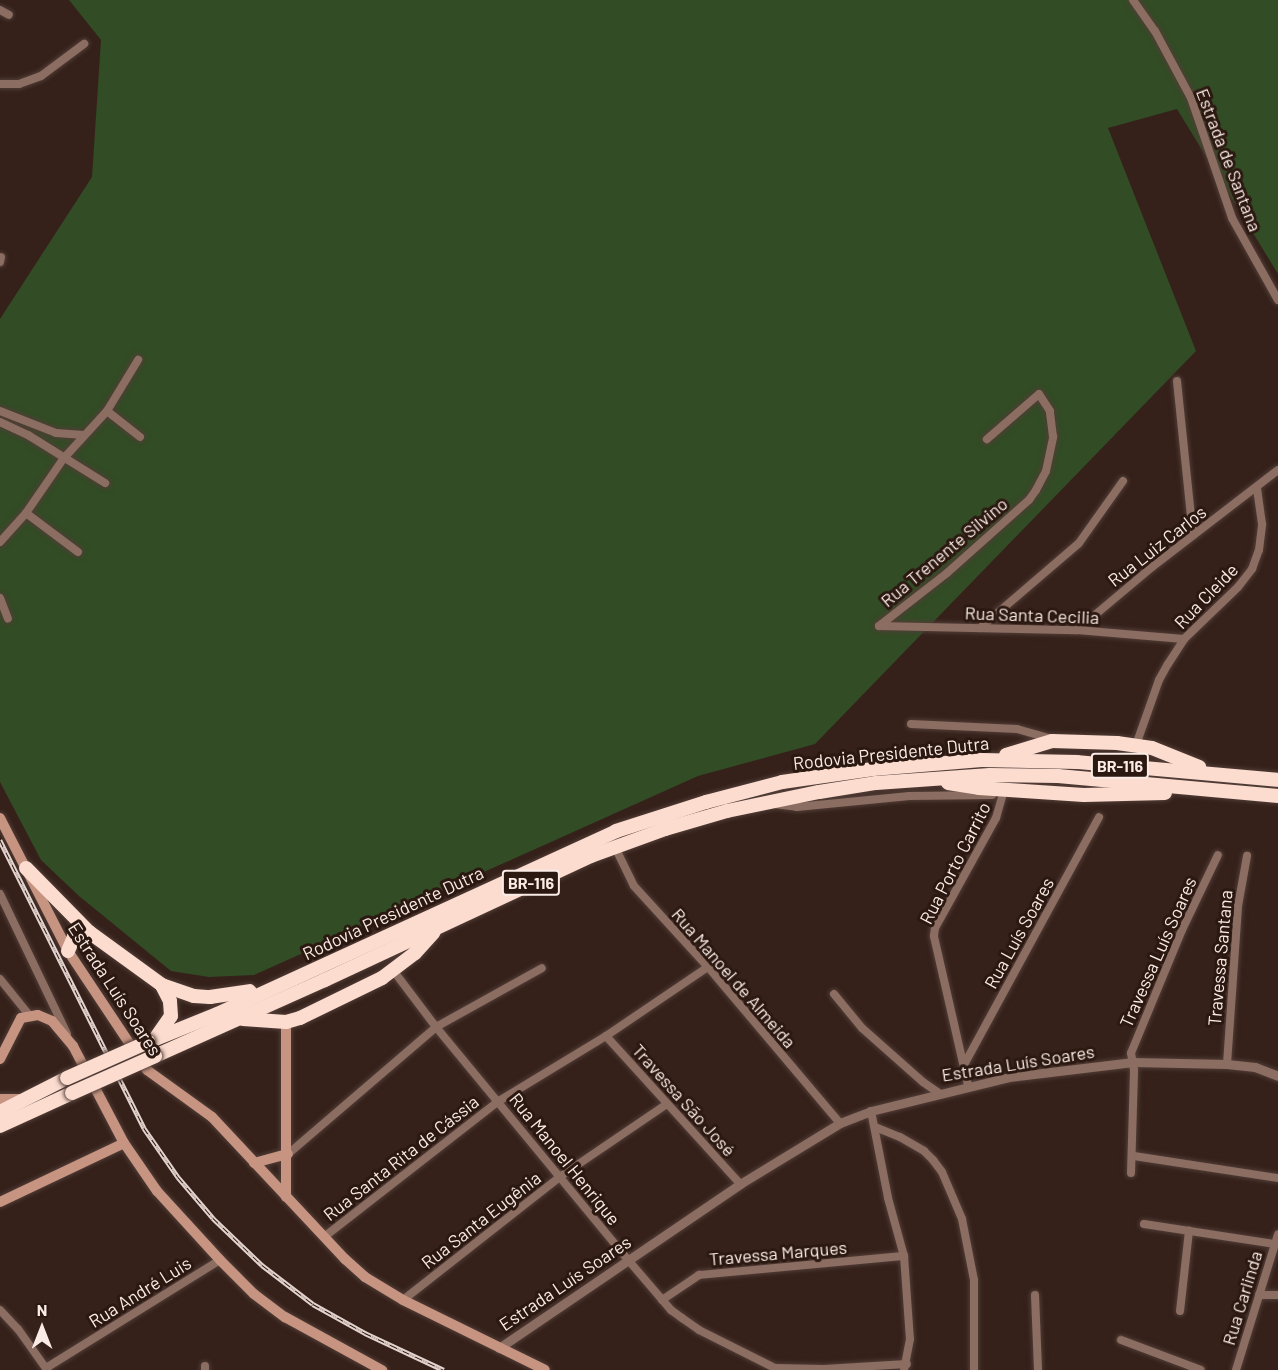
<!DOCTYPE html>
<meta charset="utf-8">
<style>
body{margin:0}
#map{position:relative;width:1278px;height:1370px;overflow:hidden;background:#35211a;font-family:Barlow,sans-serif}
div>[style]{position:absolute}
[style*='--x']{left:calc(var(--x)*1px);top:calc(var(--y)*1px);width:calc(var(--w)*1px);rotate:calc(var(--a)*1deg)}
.green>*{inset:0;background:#324c25}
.roads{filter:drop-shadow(0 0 2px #513d37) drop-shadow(0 0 2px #513d37)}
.minor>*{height:8px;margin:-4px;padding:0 4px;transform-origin:4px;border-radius:4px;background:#8c6d61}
.tertiary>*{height:9px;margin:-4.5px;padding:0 4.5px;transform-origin:4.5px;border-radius:4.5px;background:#8c6d61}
.secondary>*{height:10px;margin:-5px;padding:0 5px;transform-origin:5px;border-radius:5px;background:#c69481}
.motorway>*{height:14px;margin:-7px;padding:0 7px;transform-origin:7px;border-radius:7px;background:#fbdccf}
.rail>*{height:4.5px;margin-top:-2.25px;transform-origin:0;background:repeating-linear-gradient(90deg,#2b1810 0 7px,#e4d4cf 0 14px);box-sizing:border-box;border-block:2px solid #e4d4cf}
.bridges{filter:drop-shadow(0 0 2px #513d37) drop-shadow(0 0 2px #513d37)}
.motorway-bridge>*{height:14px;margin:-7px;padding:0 7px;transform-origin:7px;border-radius:7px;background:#fbdccf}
span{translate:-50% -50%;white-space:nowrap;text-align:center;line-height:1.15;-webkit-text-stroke:6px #2b1810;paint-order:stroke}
.shield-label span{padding:2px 4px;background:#2b1810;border:2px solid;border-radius:4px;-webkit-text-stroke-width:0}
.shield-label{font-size:16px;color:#faebe6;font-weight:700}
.street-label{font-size:18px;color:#faebe6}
.north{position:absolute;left:12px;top:1298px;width:60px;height:60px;-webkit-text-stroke:4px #2b1810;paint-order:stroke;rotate:0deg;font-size:16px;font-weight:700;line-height:24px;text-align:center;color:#faebe6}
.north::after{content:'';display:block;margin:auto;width:21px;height:27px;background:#faebe6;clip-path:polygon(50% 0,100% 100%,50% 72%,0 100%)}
</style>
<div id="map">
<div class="green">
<i style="clip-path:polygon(69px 0,1278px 0,1278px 274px,1177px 109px,1108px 128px,1196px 351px,815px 744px,698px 776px,254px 975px,209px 977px,171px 971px,79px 896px,41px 860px,0 782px,0 319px,92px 177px,101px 40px)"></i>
</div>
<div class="roads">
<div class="minor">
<i style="--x:1133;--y:0;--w:38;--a:55"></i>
<i style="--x:1155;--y:31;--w:76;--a:61.8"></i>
<i style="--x:1191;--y:98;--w:127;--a:71.1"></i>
<i style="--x:1232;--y:218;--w:94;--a:60.7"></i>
<i style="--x:0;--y:10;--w:10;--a:29"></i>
<i style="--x:0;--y:84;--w:19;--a:0"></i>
<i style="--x:19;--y:84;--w:23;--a:-20"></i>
<i style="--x:41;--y:76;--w:54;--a:-36.7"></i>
<i style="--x:0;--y:262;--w:5;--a:-79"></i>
<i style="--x:1177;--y:381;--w:155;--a:84.1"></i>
<i style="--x:0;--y:411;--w:60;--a:21.4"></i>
<i style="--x:56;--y:433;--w:28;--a:4"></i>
<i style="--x:107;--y:411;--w:42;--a:38.2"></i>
<i style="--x:0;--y:422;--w:31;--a:25"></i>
<i style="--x:28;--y:435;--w:91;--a:31.9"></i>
<i style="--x:26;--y:513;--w:65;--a:36.9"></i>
<i style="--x:0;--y:542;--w:39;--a:-48"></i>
<i style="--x:26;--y:513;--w:67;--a:-55.4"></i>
<i style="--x:64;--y:458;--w:64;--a:-47.5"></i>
<i style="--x:107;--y:411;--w:60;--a:-58.7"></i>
<i style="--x:0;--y:598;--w:22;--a:69"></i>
<i style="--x:879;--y:626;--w:86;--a:-37.9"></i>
<i style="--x:947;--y:573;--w:110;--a:-41.7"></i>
<i style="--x:1029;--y:500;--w:12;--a:-55"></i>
<i style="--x:1036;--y:490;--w:21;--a:-62"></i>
<i style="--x:1046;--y:471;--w:35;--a:-78"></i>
<i style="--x:1053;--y:437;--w:26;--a:-97"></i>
<i style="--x:1050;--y:411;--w:20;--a:-123"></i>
<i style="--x:1039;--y:394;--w:69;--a:139.1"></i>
<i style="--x:879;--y:626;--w:198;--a:1.2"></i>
<i style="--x:1077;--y:630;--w:107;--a:4.8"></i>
<i style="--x:980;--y:628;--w:130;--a:-40.6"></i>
<i style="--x:1079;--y:543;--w:76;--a:-54.6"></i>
<i style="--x:1077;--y:630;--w:98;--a:-40"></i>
<i style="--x:1152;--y:567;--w:159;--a:-37.6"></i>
<i style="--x:911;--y:724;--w:106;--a:2.7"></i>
<i style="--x:1017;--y:729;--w:36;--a:16"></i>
<i style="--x:1136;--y:745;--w:69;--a:-70.5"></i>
<i style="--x:1159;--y:680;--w:18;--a:-61"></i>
<i style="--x:1168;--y:664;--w:30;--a:-57"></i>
<i style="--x:1184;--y:639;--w:75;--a:-43.9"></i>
<i style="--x:1238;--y:587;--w:23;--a:-52"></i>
<i style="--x:1252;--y:569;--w:20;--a:-70"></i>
<i style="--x:1259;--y:550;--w:26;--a:-83"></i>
<i style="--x:1262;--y:524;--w:37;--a:-98"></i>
<i style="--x:774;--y:804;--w:23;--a:7"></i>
<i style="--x:797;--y:807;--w:113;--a:-5.6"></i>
<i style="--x:909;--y:796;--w:83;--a:-0.7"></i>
<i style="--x:615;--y:847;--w:43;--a:64"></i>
<i style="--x:634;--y:886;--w:110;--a:47.6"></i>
<i style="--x:708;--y:967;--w:204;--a:49.8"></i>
<i style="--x:0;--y:894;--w:155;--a:64.4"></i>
<i style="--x:393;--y:970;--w:71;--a:53"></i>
<i style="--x:436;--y:1027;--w:303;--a:50.5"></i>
<i style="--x:629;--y:1261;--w:65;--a:49.4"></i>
<i style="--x:671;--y:1310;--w:14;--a:36"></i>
<i style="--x:682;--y:1318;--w:21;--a:35"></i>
<i style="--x:699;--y:1330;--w:85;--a:26.6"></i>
<i style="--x:775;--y:1368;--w:49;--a:1.2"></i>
<i style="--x:824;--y:1369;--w:83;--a:-3.4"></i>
<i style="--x:0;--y:979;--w:46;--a:51.1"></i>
<i style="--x:834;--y:994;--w:44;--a:50.5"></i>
<i style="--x:862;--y:1028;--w:81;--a:41.5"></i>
<i style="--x:923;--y:1082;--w:19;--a:35"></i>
<i style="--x:606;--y:1036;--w:200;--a:47.8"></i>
<i style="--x:965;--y:1063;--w:280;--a:-61.4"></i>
<i style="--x:1227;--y:1064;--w:158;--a:-86"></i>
<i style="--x:1238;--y:906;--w:51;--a:-79.8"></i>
<i style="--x:968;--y:1085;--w:153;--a:-102.9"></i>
<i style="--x:934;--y:936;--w:8;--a:-83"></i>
<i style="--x:935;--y:928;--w:126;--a:-61"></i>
<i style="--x:996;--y:818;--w:26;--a:-74"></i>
<i style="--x:871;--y:1111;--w:89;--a:78.9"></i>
<i style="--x:888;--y:1198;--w:60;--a:74.6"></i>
<i style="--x:904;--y:1256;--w:83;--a:85.9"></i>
<i style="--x:910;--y:1339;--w:32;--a:101"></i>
<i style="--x:875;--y:1127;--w:27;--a:22"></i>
<i style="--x:900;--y:1137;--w:28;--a:30"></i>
<i style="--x:924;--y:1151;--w:13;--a:45"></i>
<i style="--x:933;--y:1160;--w:15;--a:53"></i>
<i style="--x:942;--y:1172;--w:51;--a:66.9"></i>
<i style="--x:962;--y:1219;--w:62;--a:78.9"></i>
<i style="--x:974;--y:1280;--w:90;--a:90"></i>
<i style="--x:288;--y:1154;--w:195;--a:-40.6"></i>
<i style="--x:436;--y:1027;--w:121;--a:-29.1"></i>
<i style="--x:1134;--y:1156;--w:146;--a:8.7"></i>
<i style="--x:1131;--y:1173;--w:103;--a:-88.3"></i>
<i style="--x:1134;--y:1070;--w:17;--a:-100"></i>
<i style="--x:1131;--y:1053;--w:133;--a:-67.5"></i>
<i style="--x:1182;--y:930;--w:83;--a:-64.4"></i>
<i style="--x:1144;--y:1224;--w:133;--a:8.7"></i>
<i style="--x:324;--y:1237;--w:222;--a:-37.9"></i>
<i style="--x:499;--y:1101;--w:125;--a:-31.3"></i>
<i style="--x:606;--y:1036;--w:123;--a:-34.1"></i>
<i style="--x:1035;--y:1295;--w:75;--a:87.7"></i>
<i style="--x:1259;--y:1295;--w:19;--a:0"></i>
<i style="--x:403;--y:1300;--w:201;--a:-38.1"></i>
<i style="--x:561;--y:1176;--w:128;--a:-34.2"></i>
<i style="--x:662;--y:1300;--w:45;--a:-34"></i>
<i style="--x:699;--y:1275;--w:206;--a:-5.3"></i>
<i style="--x:0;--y:1310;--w:26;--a:47"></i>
<i style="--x:18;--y:1329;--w:50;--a:54.7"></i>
<i style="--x:1180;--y:1311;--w:81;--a:-83.6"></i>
<i style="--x:1121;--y:1340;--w:85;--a:20.6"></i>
<i style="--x:205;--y:1366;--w:4;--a:90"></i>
<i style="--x:46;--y:1368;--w:205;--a:-31.8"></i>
<i style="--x:1236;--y:1370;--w:142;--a:-72.8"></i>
</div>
<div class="tertiary">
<i style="--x:499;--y:1348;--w:292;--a:-34.2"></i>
<i style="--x:740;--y:1184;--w:117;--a:-31.4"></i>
<i style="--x:840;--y:1123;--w:33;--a:-21"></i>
<i style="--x:871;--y:1111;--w:142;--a:-13.8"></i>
<i style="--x:1009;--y:1077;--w:125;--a:-6.9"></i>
<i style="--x:1133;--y:1062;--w:94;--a:1.2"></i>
<i style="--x:1227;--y:1064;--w:28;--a:6"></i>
<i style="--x:1255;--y:1067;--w:25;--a:21"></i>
</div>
<div class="secondary">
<i style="--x:0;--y:818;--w:149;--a:62.9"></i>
<i style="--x:68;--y:951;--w:143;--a:56.4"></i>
<i style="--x:147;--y:1070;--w:80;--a:35.9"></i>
<i style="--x:212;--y:1117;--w:195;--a:46.9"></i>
<i style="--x:345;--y:1259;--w:27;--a:42"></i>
<i style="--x:365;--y:1277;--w:44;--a:31.2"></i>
<i style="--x:403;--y:1300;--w:158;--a:26.2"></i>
<i style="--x:286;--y:1022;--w:175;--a:90"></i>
<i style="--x:0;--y:1059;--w:46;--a:-62.9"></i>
<i style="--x:21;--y:1018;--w:17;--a:-10"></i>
<i style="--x:38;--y:1015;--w:15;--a:23"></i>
<i style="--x:52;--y:1021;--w:33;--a:50"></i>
<i style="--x:73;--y:1046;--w:110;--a:62.3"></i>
<i style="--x:124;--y:1143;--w:58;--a:55.5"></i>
<i style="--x:157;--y:1191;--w:93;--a:47.6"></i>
<i style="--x:220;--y:1260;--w:48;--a:45"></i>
<i style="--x:254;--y:1294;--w:39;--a:37"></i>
<i style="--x:285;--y:1317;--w:111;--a:28.7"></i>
<i style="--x:0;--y:1099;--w:22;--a:0"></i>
<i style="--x:254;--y:1163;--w:35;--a:-15"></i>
<i style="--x:0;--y:1202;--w:137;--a:-25.4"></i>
</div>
<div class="motorway">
<i style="--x:1006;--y:755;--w:48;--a:-16.9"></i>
<i style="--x:1052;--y:741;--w:65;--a:1.8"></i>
<i style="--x:1117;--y:743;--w:35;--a:8"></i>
<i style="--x:1152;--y:748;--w:51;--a:22"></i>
<i style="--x:948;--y:783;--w:31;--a:9"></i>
<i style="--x:979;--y:788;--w:105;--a:3.8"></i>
<i style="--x:1084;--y:795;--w:81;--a:-1.4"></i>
<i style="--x:26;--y:868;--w:90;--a:45.5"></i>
<i style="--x:89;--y:932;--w:90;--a:36"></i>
<i style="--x:162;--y:985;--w:34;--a:19"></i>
<i style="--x:194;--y:996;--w:16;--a:4"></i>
<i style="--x:210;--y:997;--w:40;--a:-8.5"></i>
<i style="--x:68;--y:951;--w:15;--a:-67"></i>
<i style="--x:74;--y:937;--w:6;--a:-39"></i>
<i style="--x:79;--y:933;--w:10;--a:-6"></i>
<i style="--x:243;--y:1019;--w:43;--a:4"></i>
<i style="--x:286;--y:1022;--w:15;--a:-16"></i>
<i style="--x:300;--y:1018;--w:91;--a:-26"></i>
<i style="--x:382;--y:978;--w:41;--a:-37.1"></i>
<i style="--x:415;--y:953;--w:28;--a:-48"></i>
<i style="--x:157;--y:1036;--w:24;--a:-55"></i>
<i style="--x:171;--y:1016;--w:15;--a:-94"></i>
<i style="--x:170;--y:1001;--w:18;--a:-117"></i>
<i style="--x:148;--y:1042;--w:74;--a:-22.1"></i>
<i style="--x:217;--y:1014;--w:439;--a:-24.6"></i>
<i style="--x:616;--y:831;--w:95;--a:-17.9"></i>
<i style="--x:706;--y:802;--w:79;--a:-14.7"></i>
<i style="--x:782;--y:782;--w:92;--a:-8.1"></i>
<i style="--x:873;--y:769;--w:109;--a:-4.7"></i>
<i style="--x:982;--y:760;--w:95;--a:1.2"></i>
<i style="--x:1077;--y:762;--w:202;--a:5.1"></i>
<i style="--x:155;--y:1056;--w:186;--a:-24.1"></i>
<i style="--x:325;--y:980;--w:293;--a:-25"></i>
<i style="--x:591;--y:856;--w:79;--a:-20"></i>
<i style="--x:665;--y:829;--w:65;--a:-16.2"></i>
<i style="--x:727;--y:811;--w:94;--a:-11.7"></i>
<i style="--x:819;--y:792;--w:58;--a:-9"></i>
<i style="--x:876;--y:783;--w:114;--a:-4"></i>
<i style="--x:990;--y:775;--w:68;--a:0.8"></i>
<i style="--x:1058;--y:776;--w:221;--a:5.2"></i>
<i style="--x:0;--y:1112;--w:75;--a:-26.9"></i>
<i style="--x:0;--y:1126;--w:79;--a:-24.6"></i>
</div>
</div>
<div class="rail">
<i style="--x:0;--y:840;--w:322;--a:63.4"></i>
<i style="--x:144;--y:1128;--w:60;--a:55.2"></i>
<i style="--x:178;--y:1177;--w:54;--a:49.5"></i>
<i style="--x:213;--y:1218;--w:68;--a:43.8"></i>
<i style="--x:262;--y:1265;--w:64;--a:37.4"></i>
<i style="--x:313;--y:1304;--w:60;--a:29.1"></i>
<i style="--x:365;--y:1333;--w:87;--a:25.1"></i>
</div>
<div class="bridges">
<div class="motorway-bridge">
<i style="--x:67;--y:1078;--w:89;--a:-24"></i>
<i style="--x:72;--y:1093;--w:91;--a:-24"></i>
</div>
</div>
<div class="shield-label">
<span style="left:1120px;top:766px">BR-116</span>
<span style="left:531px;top:883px">BR-116</span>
</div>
<div class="street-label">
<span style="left:1229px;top:160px;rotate:69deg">Estrada de Santana</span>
<span style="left:1157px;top:546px;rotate:-38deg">Rua Luiz Carlos</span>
<span style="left:944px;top:552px;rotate:-40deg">Rua Trenente Silvino</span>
<span style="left:1206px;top:596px;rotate:-46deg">Rua Cleide</span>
<span style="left:1032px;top:615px;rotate:2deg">Rua Santa Cecilia</span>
<span style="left:891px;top:753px;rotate:-6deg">Rodovia Presidente Dutra</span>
<span style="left:955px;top:863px;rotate:-63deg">Rua Porto Carrito</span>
<span style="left:393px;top:913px;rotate:-25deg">Rodovia Presidente Dutra</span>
<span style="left:1019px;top:933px;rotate:-61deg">Rua Luís Soares</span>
<span style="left:1158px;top:952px;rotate:-66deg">Travessa Luís Soares</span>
<span style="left:1220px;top:958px;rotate:-85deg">Travessa Santana</span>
<span style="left:734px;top:978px;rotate:49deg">Rua Manoel de Almeida</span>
<span style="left:115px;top:989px;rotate:57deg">Estrada Luís Soares</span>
<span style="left:1018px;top:1063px;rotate:-9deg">Estrada Luís Soares</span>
<span style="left:684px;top:1100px;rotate:48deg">Travessa São José</span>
<span style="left:401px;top:1158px;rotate:-38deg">Rua Santa Rita de Cássia</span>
<span style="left:565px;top:1159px;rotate:51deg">Rua Manoel Henrique</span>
<span style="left:481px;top:1220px;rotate:-38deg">Rua Santa Eugênia</span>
<span style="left:778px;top:1253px;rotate:-5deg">Travessa Marques</span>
<span style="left:565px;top:1283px;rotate:-34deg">Estrada Luís Soares</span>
<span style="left:140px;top:1292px;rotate:-32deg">Rua André Luis</span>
<span style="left:1242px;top:1298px;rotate:-73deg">Rua Carlinda</span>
</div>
<div class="north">N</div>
</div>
